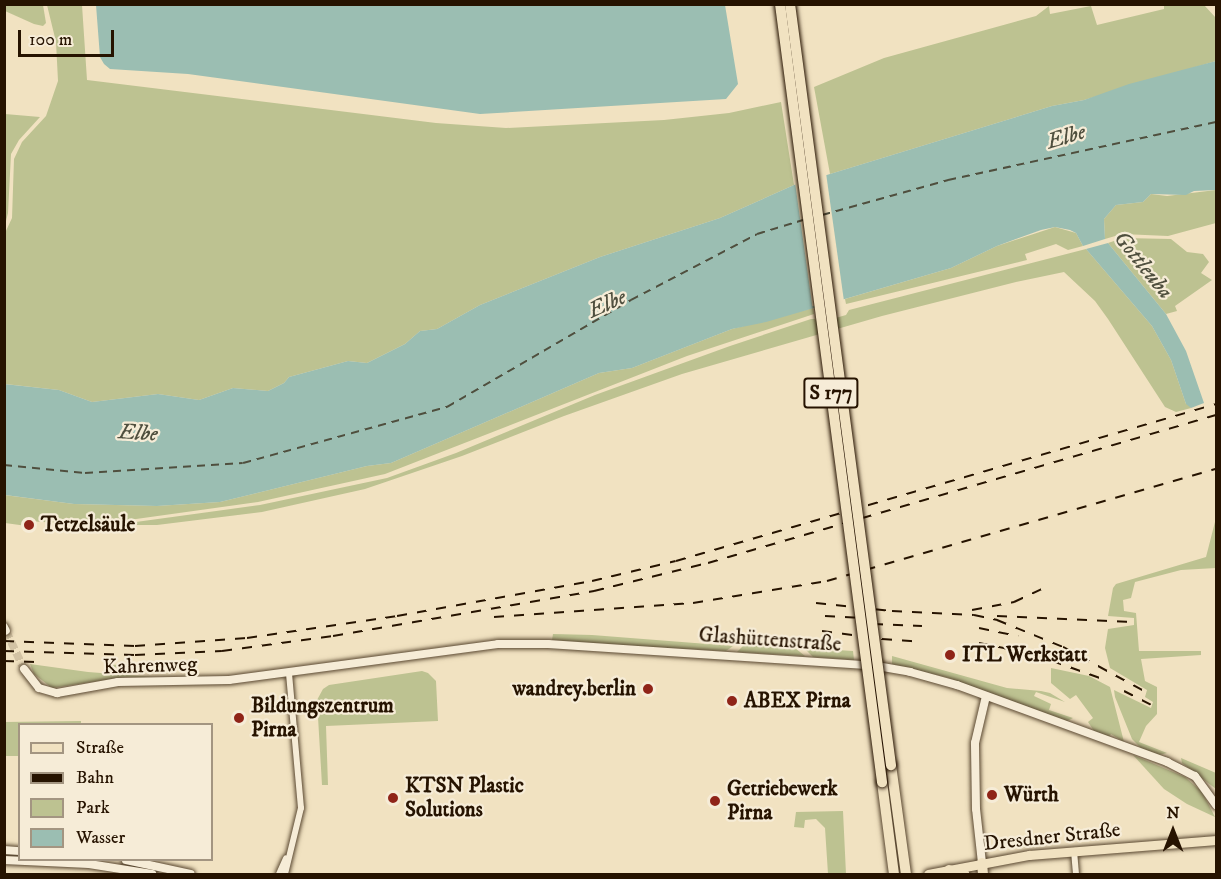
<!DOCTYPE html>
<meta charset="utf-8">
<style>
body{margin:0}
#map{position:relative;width:1221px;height:879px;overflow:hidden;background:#f1e2c1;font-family:"IM FELL DW Pica",serif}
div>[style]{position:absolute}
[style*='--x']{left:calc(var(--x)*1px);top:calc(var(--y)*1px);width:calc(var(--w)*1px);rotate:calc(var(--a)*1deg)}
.green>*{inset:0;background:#bdc291}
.water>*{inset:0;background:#9bbeb2}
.pier>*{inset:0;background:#f1e2c1;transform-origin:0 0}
.ferry>*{height:1.5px;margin-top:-0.75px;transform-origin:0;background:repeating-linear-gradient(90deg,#4f4f3e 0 8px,transparent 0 14px)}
.tertiary-tunnel>*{height:8px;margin-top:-4px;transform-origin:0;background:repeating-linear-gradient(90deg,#d3c3a4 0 8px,transparent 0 12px)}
.roads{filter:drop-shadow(0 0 2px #594730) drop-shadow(0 0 2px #594730)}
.minor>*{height:6px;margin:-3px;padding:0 3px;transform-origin:3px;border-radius:3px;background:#f6ecd7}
.tertiary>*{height:8px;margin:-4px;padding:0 4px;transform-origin:4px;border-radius:4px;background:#f6ecd7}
.secondary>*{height:8px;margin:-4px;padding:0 4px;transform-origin:4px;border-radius:4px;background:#f6ecd7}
.primary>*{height:9px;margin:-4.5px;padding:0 4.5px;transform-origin:4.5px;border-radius:4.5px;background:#f1e2c1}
.trunk>*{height:10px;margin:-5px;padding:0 5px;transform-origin:5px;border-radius:5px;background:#f1e2c1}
.rail>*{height:2px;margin-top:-1px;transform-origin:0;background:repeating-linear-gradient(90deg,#261300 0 10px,transparent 0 20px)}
.bridges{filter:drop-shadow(0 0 2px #261300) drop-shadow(0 0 2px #261300)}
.trunk-bridge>*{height:10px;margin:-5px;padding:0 5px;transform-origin:5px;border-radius:5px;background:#f1e2c1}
.dots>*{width:16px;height:16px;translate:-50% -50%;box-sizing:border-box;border:3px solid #f6ecd7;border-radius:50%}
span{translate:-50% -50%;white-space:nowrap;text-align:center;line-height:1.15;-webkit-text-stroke:4.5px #f6ecd7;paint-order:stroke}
.shield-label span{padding:2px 4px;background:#f6ecd7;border:2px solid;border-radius:4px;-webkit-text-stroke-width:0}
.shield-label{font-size:20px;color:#261300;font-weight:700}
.poi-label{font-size:21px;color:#261300;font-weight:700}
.left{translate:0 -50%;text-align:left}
.right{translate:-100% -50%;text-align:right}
.street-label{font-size:21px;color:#261300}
.water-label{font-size:22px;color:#4f4f3e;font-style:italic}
.frame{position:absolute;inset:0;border:6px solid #261300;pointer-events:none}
.legend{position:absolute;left:18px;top:723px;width:195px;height:138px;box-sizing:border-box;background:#f6ecd7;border:2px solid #a39581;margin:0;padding:8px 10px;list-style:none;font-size:18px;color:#261300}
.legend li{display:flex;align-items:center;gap:12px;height:30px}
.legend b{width:30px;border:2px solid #a39581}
.north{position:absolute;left:1143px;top:801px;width:60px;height:60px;-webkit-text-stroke:4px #f6ecd7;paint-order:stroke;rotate:0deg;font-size:16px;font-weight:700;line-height:24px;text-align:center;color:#261300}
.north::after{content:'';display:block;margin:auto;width:21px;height:27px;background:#261300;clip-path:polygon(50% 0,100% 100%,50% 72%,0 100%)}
.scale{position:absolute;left:18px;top:30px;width:96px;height:27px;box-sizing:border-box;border:3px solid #261300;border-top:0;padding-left:8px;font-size:18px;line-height:21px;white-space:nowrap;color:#261300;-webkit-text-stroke:4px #f6ecd7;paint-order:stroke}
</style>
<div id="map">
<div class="green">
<i style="clip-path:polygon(5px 4px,43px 5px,46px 23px,43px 26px,34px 24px,5px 11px)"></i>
<i style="clip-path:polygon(47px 5px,82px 5px,87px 80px,436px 123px,506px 128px,664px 120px,729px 113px,781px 102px,794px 185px,720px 218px,600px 257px,480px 305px,437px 329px,420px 331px,405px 344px,367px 363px,348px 361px,289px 377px,284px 383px,268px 391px,233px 388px,199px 400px,158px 394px,92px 402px,59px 390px,5px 384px,5px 233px,12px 218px,14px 159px,22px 142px,46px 116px,58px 81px,56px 42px)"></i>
<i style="clip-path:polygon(1164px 5px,1204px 5px,1216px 18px,1216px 61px,1084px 100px,1052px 106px,830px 174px,814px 87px,884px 58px,1036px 16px,1049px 6px,1050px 14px,1091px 6px,1097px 25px,1164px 9px)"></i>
<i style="clip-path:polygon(5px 114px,40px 117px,19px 140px,11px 154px,8px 213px,5px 225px)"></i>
<i style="clip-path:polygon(1216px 190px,1216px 223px,1168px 236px,1122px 234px,1105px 239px,1104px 219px,1116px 205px,1143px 202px,1151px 194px,1167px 196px)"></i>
<i style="clip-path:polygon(1055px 227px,1076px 233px,1083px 246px,1068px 250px,1056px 244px,1025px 254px,1027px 260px,846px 304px,845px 299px,951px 268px,997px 246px)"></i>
<i style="clip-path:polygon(1123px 238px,1171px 239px,1187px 252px,1203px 254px,1209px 262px,1201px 273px,1212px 280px,1175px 306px,1177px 311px,1166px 314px,1108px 243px)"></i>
<i style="clip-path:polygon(1086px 249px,1152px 326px,1171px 360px,1186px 404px,1189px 404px,1191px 408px,1176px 412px,1165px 407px,1108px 319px,1095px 301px,1064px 272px,1016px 282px,882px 316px,682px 374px,564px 416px,462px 456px,365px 489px,262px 512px,157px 525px,114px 525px,260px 505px,387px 478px,456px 453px,595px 395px,730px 346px,811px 319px,815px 319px,818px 323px,846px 315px,849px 310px)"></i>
<i style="clip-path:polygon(813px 308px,814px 314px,687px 356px,385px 474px,258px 502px,93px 525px,27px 521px,27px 526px,5px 523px,4px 495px,74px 504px,157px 506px,220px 502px,367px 466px,391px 463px,599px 373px,632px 368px,732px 329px)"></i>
<i style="clip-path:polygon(1216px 518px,1216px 568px,1181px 570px,1135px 582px,1131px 598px,1123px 600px,1124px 611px,1136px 613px,1139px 651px,1201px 651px,1201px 655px,1141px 659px,1145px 681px,1157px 687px,1157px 714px,1146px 726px,1139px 742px,1167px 753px,1159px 755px,1141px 748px,1132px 739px,1115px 697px,1114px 690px,1151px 708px,1153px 702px,1145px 697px,1147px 690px,1110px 668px,1105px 648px,1108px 629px,1134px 625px,1134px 618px,1108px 616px,1113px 588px,1116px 584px,1206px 557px)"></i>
<i style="clip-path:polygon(553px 634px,592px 635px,733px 646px,726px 651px,666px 648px,552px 640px)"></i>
<i style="clip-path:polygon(744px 645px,795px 648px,805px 656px,737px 652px)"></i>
<i style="clip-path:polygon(804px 648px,853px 651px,854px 660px,813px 657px)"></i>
<i style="clip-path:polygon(892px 656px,1007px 688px,1041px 691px,1050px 693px,1065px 702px,1036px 692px,1034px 696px,1051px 704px,1049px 710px,1073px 718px,1067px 721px,946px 677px,892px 664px)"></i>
<i style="clip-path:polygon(188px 662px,190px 666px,151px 667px,146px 671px,112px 667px,110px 665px)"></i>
<i style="clip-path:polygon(30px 664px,88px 672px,153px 677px,125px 677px,52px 688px,34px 674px)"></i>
<i style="clip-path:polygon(1051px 668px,1089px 676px,1110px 687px,1124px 742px,1111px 734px,1109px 737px,1094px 731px,1088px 722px,1093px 718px,1076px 695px,1070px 699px,1051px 683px)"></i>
<i style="clip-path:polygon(422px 671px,428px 673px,436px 681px,438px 721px,326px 726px,328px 785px,322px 785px,317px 700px,323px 689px,329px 685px)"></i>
<i style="clip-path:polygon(81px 721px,81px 724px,20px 724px,19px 756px,5px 756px,5px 722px)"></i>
<i style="clip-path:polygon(1133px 755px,1185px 777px,1202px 792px,1215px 817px,1187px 804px,1164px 789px)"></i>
<i style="clip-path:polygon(1181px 758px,1216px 773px,1216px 789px,1182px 763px)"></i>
<i style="clip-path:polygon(843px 811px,846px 874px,828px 874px,825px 828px,816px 819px,805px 820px,804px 828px,794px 827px,796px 812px)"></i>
</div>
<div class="water">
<i style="clip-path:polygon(96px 5px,725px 5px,738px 84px,726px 99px,480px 114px,188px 74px,110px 69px,104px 64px,100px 57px)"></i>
<i style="clip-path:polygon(1216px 61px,1216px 190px,1194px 191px,1186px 195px,1151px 194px,1143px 202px,1116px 205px,1104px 219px,1105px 239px,1083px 246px,1076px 233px,1070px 230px,1055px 227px,1041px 230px,997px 246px,951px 268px,766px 322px,732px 329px,632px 368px,599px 373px,391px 463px,367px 466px,220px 502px,157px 506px,74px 504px,5px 495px,4px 384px,59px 390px,92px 402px,158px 394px,199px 400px,233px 388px,268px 391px,284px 383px,289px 377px,348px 361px,367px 363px,405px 344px,420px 331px,437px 329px,480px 305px,600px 257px,720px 218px,794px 185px,1052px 106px,1084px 100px,1129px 84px)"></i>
<i style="clip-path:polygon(1108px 243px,1166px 314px,1186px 351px,1204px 403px,1191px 408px,1186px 404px,1171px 360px,1152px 326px,1086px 249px)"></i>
</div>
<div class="pier">
<i style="left:826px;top:173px;width:130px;height:32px;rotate:82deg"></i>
</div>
<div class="ferry">
<i style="--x:822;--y:215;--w:131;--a:-15.5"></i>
<i style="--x:948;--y:180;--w:274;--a:-12.2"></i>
<i style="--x:4;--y:465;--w:81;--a:5.6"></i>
<i style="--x:85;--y:473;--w:158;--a:-3.6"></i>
<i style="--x:243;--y:463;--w:212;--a:-15.4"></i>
<i style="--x:447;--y:407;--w:213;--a:-30.2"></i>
<i style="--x:631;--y:300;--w:142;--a:-27.6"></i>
<i style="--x:757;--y:234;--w:48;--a:-16.9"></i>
</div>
<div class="tertiary-tunnel">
<i style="--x:6;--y:631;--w:42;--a:64.7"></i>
</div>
<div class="roads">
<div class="minor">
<i style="--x:1074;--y:851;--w:23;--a:85"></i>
<i style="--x:279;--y:874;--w:17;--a:-66"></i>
<i style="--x:285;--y:874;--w:68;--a:-76.4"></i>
<i style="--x:301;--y:808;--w:136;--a:-95.1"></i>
</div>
<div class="tertiary">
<i style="--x:4;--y:627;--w:4;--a:63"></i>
<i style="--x:24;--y:669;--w:24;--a:52"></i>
<i style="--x:39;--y:688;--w:19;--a:16"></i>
<i style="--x:57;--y:693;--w:62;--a:-10.2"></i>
<i style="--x:118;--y:682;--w:111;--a:-1"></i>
<i style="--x:229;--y:680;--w:271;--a:-7.6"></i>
<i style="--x:498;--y:644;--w:50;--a:0"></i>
<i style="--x:548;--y:644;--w:330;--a:3.8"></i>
<i style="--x:877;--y:666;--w:34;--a:10"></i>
<i style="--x:910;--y:672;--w:49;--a:15.5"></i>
<i style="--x:957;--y:685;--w:224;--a:20.1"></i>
<i style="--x:1167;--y:762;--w:31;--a:27"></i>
<i style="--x:1195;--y:776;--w:36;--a:54"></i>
<i style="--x:982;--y:863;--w:54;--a:-96.3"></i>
<i style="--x:976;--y:809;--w:66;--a:-90.9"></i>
<i style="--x:975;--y:743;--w:48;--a:-76.8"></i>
</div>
<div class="secondary">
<i style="--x:4;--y:850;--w:16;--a:4"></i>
<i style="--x:4;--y:860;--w:85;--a:2.7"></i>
<i style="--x:89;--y:864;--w:64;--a:9"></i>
<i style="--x:126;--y:860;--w:66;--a:12.2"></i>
</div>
<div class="primary">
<i style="--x:928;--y:874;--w:103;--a:-10.7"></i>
<i style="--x:1029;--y:855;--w:188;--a:-4.6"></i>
</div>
<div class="trunk">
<i style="--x:891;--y:765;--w:110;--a:82.2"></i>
<i style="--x:882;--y:782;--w:93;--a:82.6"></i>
<i style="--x:982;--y:863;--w:11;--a:85"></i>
<i style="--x:949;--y:870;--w:16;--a:15"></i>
</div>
</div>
<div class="rail">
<i style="--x:816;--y:603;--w:76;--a:6"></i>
<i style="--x:892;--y:611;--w:82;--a:2.8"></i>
<i style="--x:974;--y:615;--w:24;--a:12"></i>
<i style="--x:997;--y:620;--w:71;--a:22.2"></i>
<i style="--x:1063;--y:647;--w:92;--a:28.5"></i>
<i style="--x:972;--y:610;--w:43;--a:-10.8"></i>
<i style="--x:1014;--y:602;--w:31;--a:-25"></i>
<i style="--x:825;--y:616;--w:57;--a:3"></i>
<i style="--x:997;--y:616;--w:135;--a:2.5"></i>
<i style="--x:494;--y:617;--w:199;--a:-4"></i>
<i style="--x:693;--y:603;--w:136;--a:-9.3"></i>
<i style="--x:827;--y:581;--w:405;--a:-16.1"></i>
<i style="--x:873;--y:624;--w:49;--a:2.3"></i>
<i style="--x:979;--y:628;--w:40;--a:12"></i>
<i style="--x:822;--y:631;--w:61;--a:7.6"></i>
<i style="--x:882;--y:639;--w:39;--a:4"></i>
<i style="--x:4;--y:641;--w:131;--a:2.2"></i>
<i style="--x:135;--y:646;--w:112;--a:-4.1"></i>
<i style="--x:247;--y:638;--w:152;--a:-8.3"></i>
<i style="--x:397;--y:616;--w:198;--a:-10.2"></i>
<i style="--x:592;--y:581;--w:86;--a:-13.4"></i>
<i style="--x:676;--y:561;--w:562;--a:-16.21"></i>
<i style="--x:979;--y:643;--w:55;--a:11.5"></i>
<i style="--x:1033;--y:654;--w:71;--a:19.7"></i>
<i style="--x:4;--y:651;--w:131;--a:1.7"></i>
<i style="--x:135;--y:655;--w:87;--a:-2.6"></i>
<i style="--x:222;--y:651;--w:112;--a:-7.7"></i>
<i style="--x:333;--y:636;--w:265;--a:-9.8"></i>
<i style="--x:594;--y:591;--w:117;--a:-13.8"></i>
<i style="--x:708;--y:563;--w:529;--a:-16.24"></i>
<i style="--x:4;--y:661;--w:32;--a:2"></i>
<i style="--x:1124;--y:691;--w:30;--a:27"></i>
</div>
<div class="bridges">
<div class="trunk-bridge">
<i style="--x:780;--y:4;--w:785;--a:82.53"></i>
<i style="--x:790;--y:4;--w:768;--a:82.44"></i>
</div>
</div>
<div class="dots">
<i style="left:29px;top:525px;background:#8f2418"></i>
<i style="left:950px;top:655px;background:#8f2418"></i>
<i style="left:648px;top:689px;background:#8f2418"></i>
<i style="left:732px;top:701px;background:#8f2418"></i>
<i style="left:239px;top:718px;background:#8f2418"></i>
<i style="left:992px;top:795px;background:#8f2418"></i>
<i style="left:393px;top:798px;background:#8f2418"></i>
<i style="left:715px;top:801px;background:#8f2418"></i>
</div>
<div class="shield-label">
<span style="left:831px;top:393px">S 177</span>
</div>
<div class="poi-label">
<span class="left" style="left:41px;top:525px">Tetzelsäule</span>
<span class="left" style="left:962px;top:655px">ITL Werkstatt</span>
<span class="right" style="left:636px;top:689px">wandrey.berlin</span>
<span class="left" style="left:744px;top:701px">ABEX Pirna</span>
<span class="left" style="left:251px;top:718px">Bildungszentrum<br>Pirna</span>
<span class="left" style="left:405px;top:798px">KTSN Plastic<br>Solutions</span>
<span class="left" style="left:727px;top:801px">Getriebewerk<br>Pirna</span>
<span class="left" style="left:1004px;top:795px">Würth</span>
</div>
<div class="street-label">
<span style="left:770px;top:640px;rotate:4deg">Glashüttenstraße</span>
<span style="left:150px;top:666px;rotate:-2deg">Kahrenweg</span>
<span style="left:1052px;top:837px;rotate:-6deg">Dresdner Straße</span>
</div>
<div class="water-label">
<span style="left:1066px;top:137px;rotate:-17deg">Elbe</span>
<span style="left:1143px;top:265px;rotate:51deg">Gottleuba</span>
<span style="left:607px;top:304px;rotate:-25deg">Elbe</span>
<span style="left:138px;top:433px;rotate:3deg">Elbe</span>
</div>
<div class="frame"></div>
<ul class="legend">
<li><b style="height:8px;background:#f1e2c1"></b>Straße</li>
<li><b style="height:8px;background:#261300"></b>Bahn</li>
<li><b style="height:16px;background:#bdc291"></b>Park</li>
<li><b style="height:16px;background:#9bbeb2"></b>Wasser</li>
</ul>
<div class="north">N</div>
<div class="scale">100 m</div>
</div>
